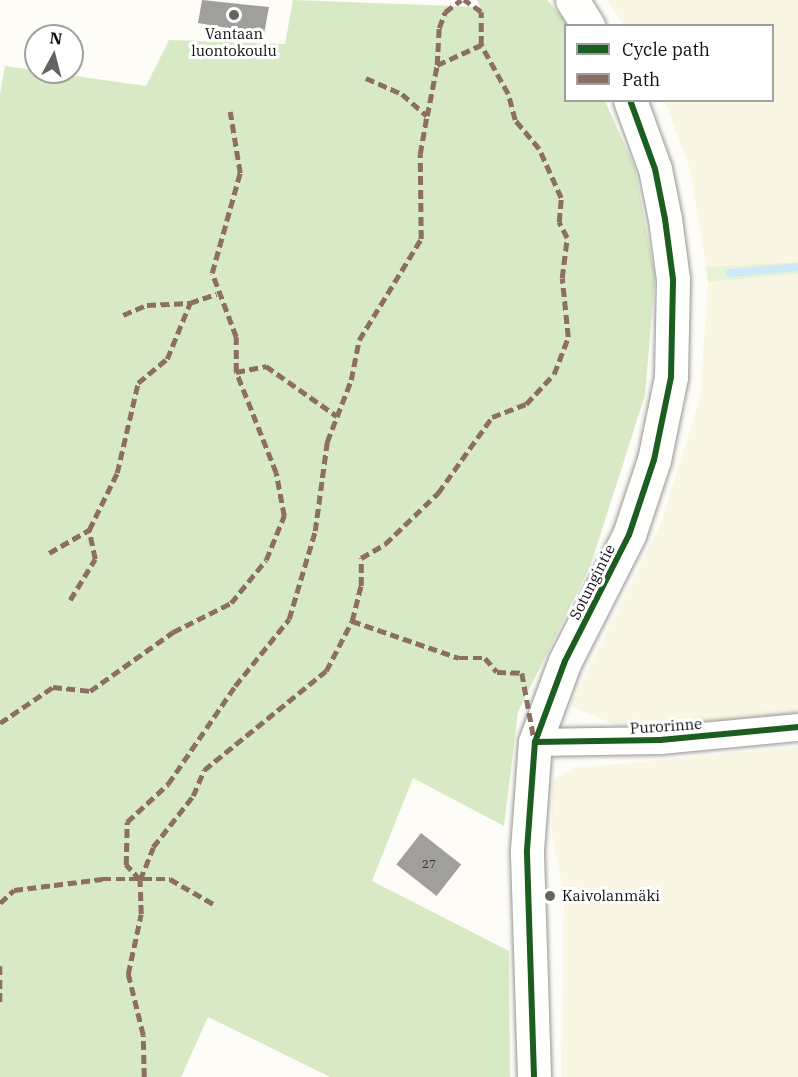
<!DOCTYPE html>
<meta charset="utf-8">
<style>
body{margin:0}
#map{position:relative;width:798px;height:1077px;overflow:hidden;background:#fdfcf7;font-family:"IBM Plex Serif",serif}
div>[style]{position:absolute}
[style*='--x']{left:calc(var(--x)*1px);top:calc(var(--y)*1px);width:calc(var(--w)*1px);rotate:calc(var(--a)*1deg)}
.farmland>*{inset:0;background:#f9f7e4}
.green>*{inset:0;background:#e7f3d7}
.forest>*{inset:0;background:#d8eac5}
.stream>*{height:8px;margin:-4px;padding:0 4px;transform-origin:4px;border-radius:4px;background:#cde8f7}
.building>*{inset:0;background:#a19f9c;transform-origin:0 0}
.roads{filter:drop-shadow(0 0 2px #979795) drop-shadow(0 0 2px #979795)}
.minor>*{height:27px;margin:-13.5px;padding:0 13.5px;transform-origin:13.5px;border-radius:13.5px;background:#fffffe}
.tertiary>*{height:33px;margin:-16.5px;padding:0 16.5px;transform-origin:16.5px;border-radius:16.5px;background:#fffffe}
.quiet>*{height:4.5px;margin-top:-2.25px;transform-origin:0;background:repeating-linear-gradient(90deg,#8d6e63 0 9px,transparent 0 13.5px)}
.cycleway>*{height:6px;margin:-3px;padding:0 3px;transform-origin:3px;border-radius:3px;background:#1b5e20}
.dots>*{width:16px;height:16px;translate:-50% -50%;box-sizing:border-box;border:3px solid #fff;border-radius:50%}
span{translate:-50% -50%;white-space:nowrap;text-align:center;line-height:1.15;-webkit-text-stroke:6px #fff;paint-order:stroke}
.number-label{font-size:12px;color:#353434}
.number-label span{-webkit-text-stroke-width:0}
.poi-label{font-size:15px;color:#111}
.left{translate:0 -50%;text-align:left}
.street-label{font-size:15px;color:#111}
.legend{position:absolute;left:564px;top:24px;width:210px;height:78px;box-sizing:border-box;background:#fff;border:2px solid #a0a0a0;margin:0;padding:8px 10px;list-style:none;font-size:18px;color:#111}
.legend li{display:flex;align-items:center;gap:12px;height:30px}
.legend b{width:30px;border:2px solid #a0a0a0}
.north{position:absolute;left:24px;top:24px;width:60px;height:60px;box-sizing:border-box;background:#fff;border:2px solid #a0a0a0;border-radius:50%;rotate:7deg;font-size:16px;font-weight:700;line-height:24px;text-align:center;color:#111}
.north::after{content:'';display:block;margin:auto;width:21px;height:27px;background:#646362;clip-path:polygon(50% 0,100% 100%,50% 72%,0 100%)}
</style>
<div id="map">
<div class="farmland">
<i style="clip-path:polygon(607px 0,798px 0,798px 262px,706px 267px,690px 170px,665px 101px,772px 100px,772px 26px,624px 25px)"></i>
<i style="clip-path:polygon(798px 274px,798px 717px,628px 730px,570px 706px,660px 525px,700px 398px,708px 282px)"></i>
<i style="clip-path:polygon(798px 747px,798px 1077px,561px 1077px,564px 896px,552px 835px,552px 781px,573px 768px)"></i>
</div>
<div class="green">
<i style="clip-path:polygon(798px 262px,798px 274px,708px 282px,706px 267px)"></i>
</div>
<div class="forest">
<i style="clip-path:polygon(293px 0,480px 7px,477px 0,547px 0,569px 25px,566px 100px,605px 101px,635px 168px,655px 277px,645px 395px,591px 564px,518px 712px,504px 826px,413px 778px,372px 881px,509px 951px,510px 1077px,330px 1077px,208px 1017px,181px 1077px,0 1077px,0 94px,5px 66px,146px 86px,169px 40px,285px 44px)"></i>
</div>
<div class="stream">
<i style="--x:730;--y:273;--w:68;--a:-5"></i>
</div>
<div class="building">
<i style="clip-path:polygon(202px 0,269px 7px,264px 34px,198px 23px)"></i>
<i style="left:421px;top:833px;width:51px;height:40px;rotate:38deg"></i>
</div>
<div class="roads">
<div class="minor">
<i style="--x:535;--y:742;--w:125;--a:-0.9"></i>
<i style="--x:660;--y:740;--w:139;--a:-5.4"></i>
</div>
<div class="tertiary">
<i style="--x:572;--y:0;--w:31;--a:58"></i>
<i style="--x:534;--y:1077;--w:227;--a:-91.8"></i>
<i style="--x:527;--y:850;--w:108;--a:-85.8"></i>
<i style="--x:535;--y:742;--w:86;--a:-69.7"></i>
<i style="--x:565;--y:661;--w:141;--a:-63.1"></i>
<i style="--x:629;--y:535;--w:79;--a:-71.6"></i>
<i style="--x:654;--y:460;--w:85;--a:-78.4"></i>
<i style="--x:671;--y:377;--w:98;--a:-88.8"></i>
<i style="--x:673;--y:279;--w:61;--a:-97.6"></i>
<i style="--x:665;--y:219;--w:51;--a:-101.3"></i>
<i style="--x:655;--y:169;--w:73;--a:-109.9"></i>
</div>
</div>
<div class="quiet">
<i style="--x:437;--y:65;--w:37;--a:-87"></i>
<i style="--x:439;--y:28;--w:17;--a:-69"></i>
<i style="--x:445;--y:12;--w:20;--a:-37"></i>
<i style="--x:366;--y:78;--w:39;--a:24"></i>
<i style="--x:402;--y:94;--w:33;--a:41"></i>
<i style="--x:427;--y:116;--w:52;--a:-78.9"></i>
<i style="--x:437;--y:65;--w:48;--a:-24.4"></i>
<i style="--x:123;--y:315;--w:26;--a:-23"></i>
<i style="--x:147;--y:305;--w:43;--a:-2.7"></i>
<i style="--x:190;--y:303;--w:28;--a:-19"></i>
<i style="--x:236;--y:372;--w:31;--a:-11"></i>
<i style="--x:266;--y:366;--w:87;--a:35.2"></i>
<i style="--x:49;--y:553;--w:46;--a:-29.9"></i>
<i style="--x:70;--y:600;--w:48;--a:-58.6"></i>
<i style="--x:95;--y:559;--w:30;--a:-102"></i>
<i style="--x:89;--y:530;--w:64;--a:-63.8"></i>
<i style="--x:117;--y:473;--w:92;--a:-76.9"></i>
<i style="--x:138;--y:383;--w:38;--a:-40"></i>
<i style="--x:167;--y:359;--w:61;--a:-67.7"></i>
<i style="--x:352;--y:621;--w:36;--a:-76"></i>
<i style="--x:361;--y:586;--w:28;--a:-90"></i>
<i style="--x:361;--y:558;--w:28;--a:-30"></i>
<i style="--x:385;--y:544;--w:74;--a:-43.9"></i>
<i style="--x:438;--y:493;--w:93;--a:-54.6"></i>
<i style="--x:492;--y:417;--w:36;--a:-21"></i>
<i style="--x:526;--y:404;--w:41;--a:-47"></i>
<i style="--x:554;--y:374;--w:40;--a:-69"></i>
<i style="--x:568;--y:337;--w:59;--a:-95.8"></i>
<i style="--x:562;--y:278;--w:40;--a:-82.9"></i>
<i style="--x:567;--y:238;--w:18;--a:-117"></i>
<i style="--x:559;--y:222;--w:24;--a:-85"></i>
<i style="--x:561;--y:198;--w:54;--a:-114.2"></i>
<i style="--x:539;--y:149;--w:38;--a:-130"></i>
<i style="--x:515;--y:120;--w:27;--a:-105"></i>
<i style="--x:508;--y:94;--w:56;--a:-118.9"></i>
<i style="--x:481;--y:45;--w:33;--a:-90"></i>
<i style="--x:481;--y:12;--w:21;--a:-145"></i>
<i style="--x:0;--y:723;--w:64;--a:-34.2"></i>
<i style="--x:53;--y:687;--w:37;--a:6"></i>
<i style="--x:90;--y:691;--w:102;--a:-35.4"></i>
<i style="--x:173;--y:632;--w:65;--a:-26.6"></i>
<i style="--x:231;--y:603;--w:55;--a:-50.9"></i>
<i style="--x:266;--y:560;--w:48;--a:-67.8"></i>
<i style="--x:284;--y:516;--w:44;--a:-100.5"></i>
<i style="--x:276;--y:473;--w:109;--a:-111.6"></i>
<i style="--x:236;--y:372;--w:35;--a:-90"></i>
<i style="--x:236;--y:337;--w:68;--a:-110.6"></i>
<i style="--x:212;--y:273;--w:104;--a:-74.4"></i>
<i style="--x:240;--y:173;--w:62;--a:-99.3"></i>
<i style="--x:140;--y:880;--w:21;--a:-133"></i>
<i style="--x:126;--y:865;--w:43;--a:-88.7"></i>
<i style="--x:127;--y:822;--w:56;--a:-42.8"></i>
<i style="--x:168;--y:784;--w:119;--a:-55.6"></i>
<i style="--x:235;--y:686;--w:86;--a:-51.1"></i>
<i style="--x:289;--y:619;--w:92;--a:-73.5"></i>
<i style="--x:315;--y:531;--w:90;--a:-82.3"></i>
<i style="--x:327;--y:442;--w:66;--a:-68.8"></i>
<i style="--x:351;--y:380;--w:41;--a:-78.7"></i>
<i style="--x:359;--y:340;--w:119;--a:-58.5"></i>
<i style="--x:421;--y:239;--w:85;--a:-90.7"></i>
<i style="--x:420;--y:154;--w:39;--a:-80"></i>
<i style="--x:0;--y:903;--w:19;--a:-43"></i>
<i style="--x:14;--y:890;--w:89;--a:-7.1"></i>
<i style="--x:102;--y:879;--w:68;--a:0"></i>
<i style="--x:170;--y:879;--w:54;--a:29.9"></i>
<i style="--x:0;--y:966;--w:36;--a:90"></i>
<i style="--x:144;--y:1077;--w:42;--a:-91.4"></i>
<i style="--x:143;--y:1035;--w:63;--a:-103.8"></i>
<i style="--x:128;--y:974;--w:61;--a:-77.8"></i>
<i style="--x:141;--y:914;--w:34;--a:-92"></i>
<i style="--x:140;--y:880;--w:35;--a:-68"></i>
<i style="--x:153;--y:847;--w:65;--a:-51.9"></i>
<i style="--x:193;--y:796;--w:28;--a:-67"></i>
<i style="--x:204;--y:770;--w:157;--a:-39.1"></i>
<i style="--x:326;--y:671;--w:56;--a:-62.5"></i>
<i style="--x:352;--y:621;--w:113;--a:19.1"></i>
<i style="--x:459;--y:658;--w:26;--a:0"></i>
<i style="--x:485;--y:658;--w:18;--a:49"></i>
<i style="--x:497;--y:672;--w:25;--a:2"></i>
<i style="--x:522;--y:673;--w:67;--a:79.7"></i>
</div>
<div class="cycleway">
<i style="--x:535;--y:742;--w:125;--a:-0.9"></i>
<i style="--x:660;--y:740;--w:139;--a:-5.4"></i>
<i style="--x:534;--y:1077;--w:227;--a:-91.8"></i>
<i style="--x:527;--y:850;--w:108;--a:-85.8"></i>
<i style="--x:535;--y:742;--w:86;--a:-69.7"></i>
<i style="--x:565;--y:661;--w:141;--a:-63.1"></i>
<i style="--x:629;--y:535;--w:79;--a:-71.6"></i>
<i style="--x:654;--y:460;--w:85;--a:-78.4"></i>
<i style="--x:671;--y:377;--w:98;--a:-88.8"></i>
<i style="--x:673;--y:279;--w:61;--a:-97.6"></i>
<i style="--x:665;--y:219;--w:51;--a:-101.3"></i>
<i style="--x:655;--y:169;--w:73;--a:-109.9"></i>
</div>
<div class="dots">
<i style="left:234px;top:15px;background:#646362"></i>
<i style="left:550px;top:896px;background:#646362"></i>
</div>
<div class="number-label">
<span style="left:429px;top:864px">27</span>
</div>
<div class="poi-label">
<span style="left:234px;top:42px">Vantaan<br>luontokoulu</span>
<span class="left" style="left:562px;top:896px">Kaivolanmäki</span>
</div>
<div class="street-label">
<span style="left:592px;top:582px;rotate:-63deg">Sotungintie</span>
<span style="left:666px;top:726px;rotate:-4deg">Purorinne</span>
</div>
<ul class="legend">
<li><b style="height:8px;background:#1b5e20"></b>Cycle path</li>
<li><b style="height:8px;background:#8d6e63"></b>Path</li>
</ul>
<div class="north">N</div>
</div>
